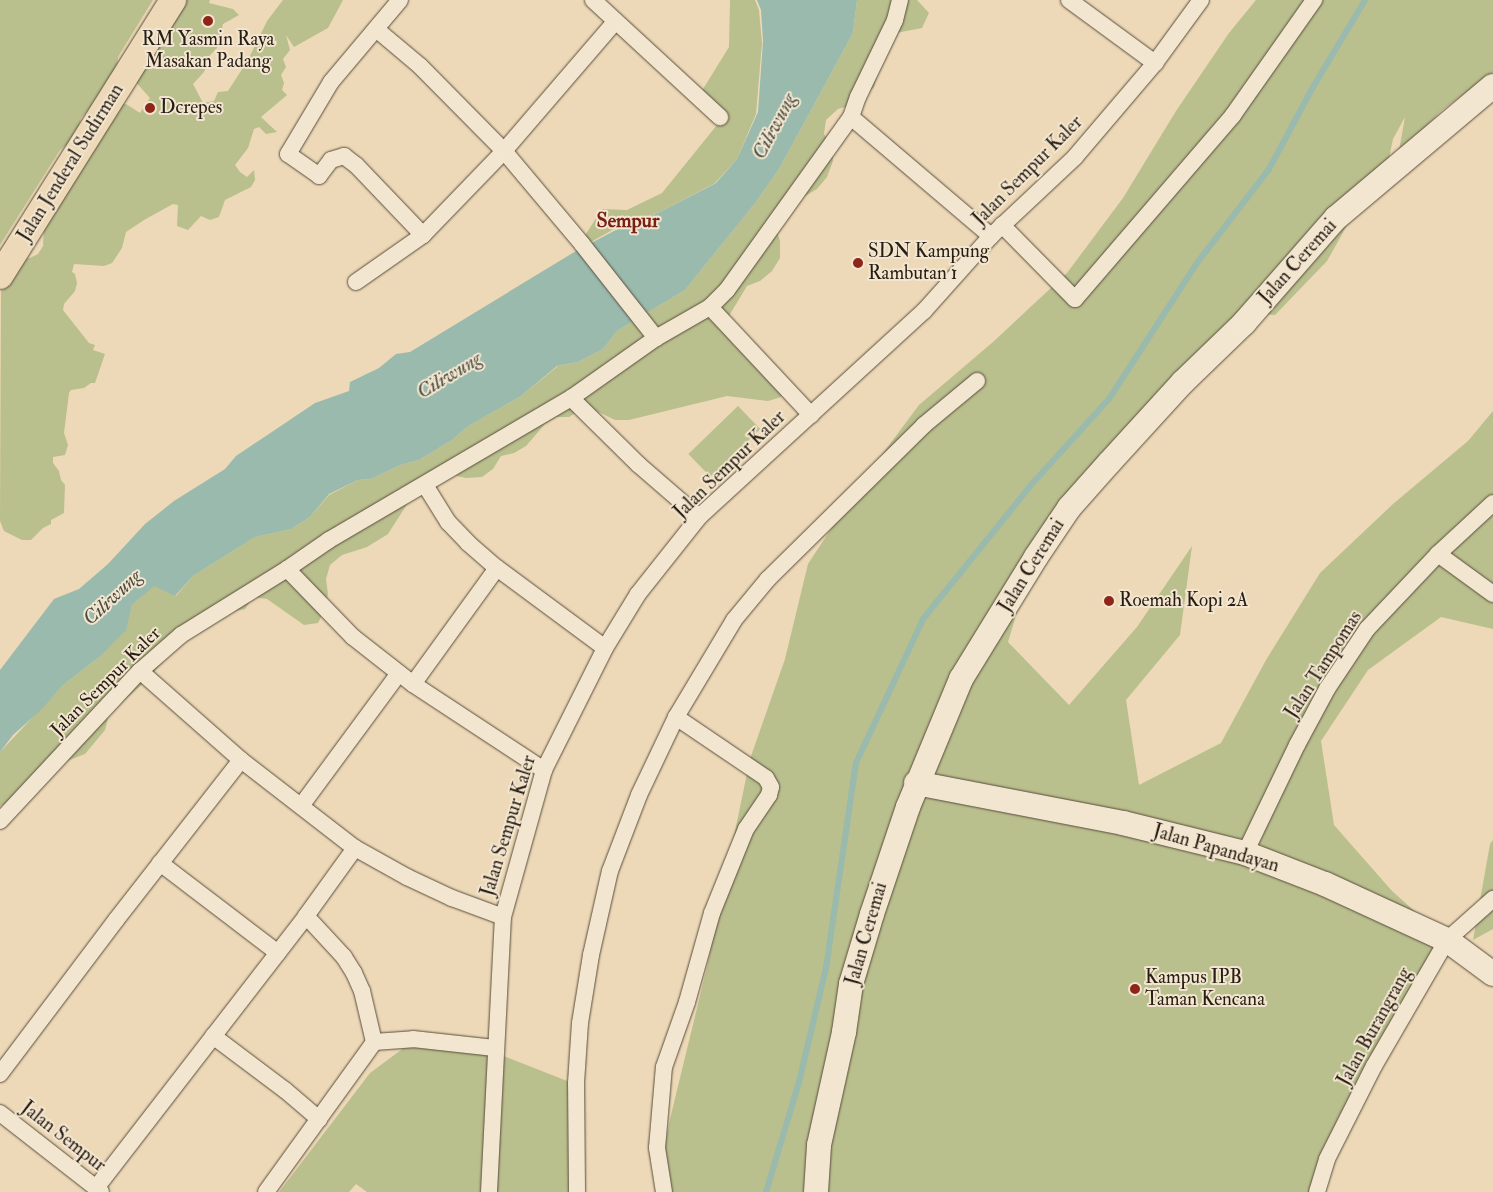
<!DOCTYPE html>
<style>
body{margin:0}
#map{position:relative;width:1493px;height:1192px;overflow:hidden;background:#edd9b7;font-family:"IM FELL Double Pica",serif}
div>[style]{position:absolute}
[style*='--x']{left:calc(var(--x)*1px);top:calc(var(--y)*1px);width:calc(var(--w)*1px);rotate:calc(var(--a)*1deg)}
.green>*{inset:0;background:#b9bf8d;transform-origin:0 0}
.water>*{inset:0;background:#99baad}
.stream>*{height:6px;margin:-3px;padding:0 3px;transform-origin:3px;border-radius:3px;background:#99baad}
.roads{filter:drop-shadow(0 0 1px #594c3c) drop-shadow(0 0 1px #594c3c)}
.street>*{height:16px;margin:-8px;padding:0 8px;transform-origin:8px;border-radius:8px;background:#f3e6d0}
.secondary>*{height:24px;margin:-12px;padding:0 12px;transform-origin:12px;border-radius:12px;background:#f3e6d0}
.primary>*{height:26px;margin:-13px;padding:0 13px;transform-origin:13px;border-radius:13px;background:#edd9b7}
.dots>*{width:14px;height:14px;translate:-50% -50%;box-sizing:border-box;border:2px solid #f3e6d0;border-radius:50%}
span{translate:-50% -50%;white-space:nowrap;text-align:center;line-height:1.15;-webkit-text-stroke:4px #f3e6d0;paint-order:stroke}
.poi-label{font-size:19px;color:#281d13}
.left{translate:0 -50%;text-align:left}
.street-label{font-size:19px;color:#281d13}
.water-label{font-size:20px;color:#4a4c41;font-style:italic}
.neighbourhood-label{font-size:20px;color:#7a1f14;font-weight:700}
</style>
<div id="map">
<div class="green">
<i style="clip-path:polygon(0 0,153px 0,118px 57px,117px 66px,101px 95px,81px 118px,76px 137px,60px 150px,0 245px)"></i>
<i style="clip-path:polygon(186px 0,210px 0,209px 3px,233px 9px,239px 15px,223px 24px,217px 48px,210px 55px,204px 72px,193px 84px,203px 103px,214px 101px,218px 92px,228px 91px,248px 60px,267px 21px,283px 0,343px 0,328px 28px,294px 47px,286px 35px,290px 50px,283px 59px,286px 67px,281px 75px,284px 83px,282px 90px,287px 95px,261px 117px,277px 132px,266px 134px,259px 127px,254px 129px,248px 148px,235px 165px,240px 172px,247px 177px,254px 170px,255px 180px,251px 187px,225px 200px,219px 217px,210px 220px,201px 216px,188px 230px,177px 226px,178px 205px,173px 204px,144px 220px,126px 232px,122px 248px,112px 263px,104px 266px,74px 264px,72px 272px,75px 274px,77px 283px,75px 291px,64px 304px,63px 310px,89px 343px,95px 345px,93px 350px,105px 354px,95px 383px,91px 383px,84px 388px,71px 390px,69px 393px,64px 433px,68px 445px,65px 455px,53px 457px,53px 463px,59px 471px,61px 480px,65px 485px,64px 513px,51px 520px,51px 524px,43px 528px,31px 540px,22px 540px,4px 531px,0 521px,1px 292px,20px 259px,30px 258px,38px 254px,43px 246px,45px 210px,116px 104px,126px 104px,140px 113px,150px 98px,133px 79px)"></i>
<i style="clip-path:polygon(730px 0,755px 0,759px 10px,762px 43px,756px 114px,737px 159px,715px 183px,662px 211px,614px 229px,575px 251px,602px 209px,627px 210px,662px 193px,717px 125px,695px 102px,729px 47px)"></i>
<i style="clip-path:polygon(857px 0,917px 0,929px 13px,922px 28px,896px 33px,882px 59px,874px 87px,864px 98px,852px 105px,838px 109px,826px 120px,824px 134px,832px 146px,833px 161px,827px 177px,817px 189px,793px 203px,776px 228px,780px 241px,780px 258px,772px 271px,760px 281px,747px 286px,724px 324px,728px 338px,743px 343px,785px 383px,781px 397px,768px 401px,727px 396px,629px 420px,615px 420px,586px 406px,569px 417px,556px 417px,545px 424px,526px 446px,514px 453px,501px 456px,493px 469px,482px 477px,466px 478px,452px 475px,413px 495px,388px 534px,367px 547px,342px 555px,330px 565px,326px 579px,328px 594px,325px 610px,318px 623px,304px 625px,267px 599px,253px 597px,245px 609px,230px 612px,192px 635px,169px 655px,147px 680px,109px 714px,105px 730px,85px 754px,57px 765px,11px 801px,0 806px,0 752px,63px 685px,102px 655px,125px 630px,132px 605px,154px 585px,176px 596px,193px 576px,255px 537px,291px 529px,310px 517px,329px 495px,358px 480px,371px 479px,400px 465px,419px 460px,452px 440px,467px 427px,521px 396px,558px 366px,578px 362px,603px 349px,617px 331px,685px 290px,756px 202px,779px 169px,853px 33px)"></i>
<i style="clip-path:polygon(1256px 0,1493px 0,1493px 72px,1441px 111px,1398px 156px,1405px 117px,1393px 139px,1388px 163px,1354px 213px,1327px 261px,1275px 315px,1242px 313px,1035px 553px,1008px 642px,1069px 705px,1137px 627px,1192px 546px,1180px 635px,1126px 700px,1139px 785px,1221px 743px,1266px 660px,1320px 573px,1393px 504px,1468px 441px,1493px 411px,1493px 629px,1441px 617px,1368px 670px,1321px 741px,1334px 825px,1392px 891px,1447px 940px,1319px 1192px,656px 1192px,670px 1119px,707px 967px,750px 759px,785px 659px,808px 564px,863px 480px,919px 405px,993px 342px,1067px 273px,1123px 198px,1176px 111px,1229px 33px)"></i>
<i style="left:738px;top:406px;width:32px;height:69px;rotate:46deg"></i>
<i style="clip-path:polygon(1493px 840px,1493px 929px,1473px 940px,1490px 844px)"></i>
<i style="clip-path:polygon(405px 1047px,491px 1051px,580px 1086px,574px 1192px,367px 1192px,356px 1184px,349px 1192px,279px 1192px,370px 1073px)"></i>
</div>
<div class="water">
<i style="clip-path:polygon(757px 0,857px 0,853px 33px,779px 169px,756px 202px,685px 290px,617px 331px,603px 349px,578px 362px,557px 366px,521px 396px,467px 427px,452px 440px,419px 460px,400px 465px,371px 479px,358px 480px,329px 494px,310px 517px,291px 529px,255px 537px,193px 576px,175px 596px,154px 586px,132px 605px,126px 630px,102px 655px,63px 685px,41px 710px,13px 735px,0 752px,0 670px,54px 599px,79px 589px,108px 564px,145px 524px,174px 501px,225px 469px,236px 456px,315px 403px,349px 391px,350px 382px,379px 368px,396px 354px,410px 352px,576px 251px,614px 231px,662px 211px,716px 183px,737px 159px,758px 112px,763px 41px,761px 10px)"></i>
</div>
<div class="stream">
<i style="--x:766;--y:1192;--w:115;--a:-73.3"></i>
<i style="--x:799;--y:1082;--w:117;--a:-76.7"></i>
<i style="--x:826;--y:968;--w:207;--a:-81.7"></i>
<i style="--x:856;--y:763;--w:159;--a:-65"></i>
<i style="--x:923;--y:619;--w:172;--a:-51.1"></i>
<i style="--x:1031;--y:485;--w:116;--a:-47.8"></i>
<i style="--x:1109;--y:399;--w:162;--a:-57.1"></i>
<i style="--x:1197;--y:263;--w:118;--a:-52.5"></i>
<i style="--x:1269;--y:169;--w:93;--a:-61.8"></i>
<i style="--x:1313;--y:87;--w:101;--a:-59.1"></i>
</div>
<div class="roads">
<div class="street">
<i style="--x:400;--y:0;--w:107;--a:130.1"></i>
<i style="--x:331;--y:82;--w:84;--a:120.8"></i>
<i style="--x:288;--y:154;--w:38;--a:35"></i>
<i style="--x:319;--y:176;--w:20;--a:-53"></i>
<i style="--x:331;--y:160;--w:14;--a:-17"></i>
<i style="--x:344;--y:156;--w:15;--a:37"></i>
<i style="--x:356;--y:165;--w:97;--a:46.3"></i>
<i style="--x:593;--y:0;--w:173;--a:42.7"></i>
<i style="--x:1069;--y:0;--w:107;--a:36.2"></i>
<i style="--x:376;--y:29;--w:57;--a:40.1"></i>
<i style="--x:420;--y:66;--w:120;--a:45.3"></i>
<i style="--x:504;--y:151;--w:121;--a:50"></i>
<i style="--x:582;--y:244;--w:120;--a:51.8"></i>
<i style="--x:851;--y:117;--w:184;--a:40.4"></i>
<i style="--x:1002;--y:225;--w:104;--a:45.4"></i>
<i style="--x:1075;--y:299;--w:243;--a:-49.3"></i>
<i style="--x:1233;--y:115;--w:141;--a:-54.8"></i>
<i style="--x:356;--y:282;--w:82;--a:-35"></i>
<i style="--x:423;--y:235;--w:117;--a:-46"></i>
<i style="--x:504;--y:151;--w:170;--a:-49.3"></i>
<i style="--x:710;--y:307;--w:148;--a:46.9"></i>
<i style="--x:571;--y:398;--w:95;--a:44.6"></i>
<i style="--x:639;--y:465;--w:79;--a:40.9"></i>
<i style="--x:425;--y:485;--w:44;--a:58.1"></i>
<i style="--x:448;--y:522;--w:29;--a:46"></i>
<i style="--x:468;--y:543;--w:38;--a:41"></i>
<i style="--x:497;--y:568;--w:134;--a:36.5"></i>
<i style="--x:1438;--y:554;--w:68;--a:36"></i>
<i style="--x:287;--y:569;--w:95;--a:45.9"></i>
<i style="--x:353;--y:637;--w:76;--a:38.1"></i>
<i style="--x:413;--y:684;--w:157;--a:33.3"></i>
<i style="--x:140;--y:671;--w:135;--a:41.4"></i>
<i style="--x:241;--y:760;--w:144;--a:37.7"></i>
<i style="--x:355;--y:848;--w:60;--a:29.1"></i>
<i style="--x:407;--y:877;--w:50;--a:25"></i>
<i style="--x:452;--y:898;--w:54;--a:20.4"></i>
<i style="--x:413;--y:684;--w:143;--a:-54.1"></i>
<i style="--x:301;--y:806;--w:165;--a:-53.6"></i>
<i style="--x:0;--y:821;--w:205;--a:-47"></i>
<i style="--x:140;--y:671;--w:55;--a:-41.3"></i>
<i style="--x:181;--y:635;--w:125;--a:-31.9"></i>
<i style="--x:287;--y:569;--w:51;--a:-34.6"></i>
<i style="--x:329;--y:540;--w:281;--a:-30.4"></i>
<i style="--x:571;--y:398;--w:104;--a:-35.2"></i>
<i style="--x:656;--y:338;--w:62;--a:-29.9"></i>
<i style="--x:710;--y:307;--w:24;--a:-45"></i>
<i style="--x:727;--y:290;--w:213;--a:-54.4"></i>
<i style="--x:851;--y:117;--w:21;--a:-71"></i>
<i style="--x:858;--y:97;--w:85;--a:-64.3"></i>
<i style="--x:895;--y:20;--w:21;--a:-76"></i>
<i style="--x:1245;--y:853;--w:120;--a:-64.3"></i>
<i style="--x:1297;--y:745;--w:64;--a:-61.8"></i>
<i style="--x:1327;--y:689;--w:72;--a:-56.3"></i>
<i style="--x:1367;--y:629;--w:103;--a:-46.6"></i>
<i style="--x:1438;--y:554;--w:75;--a:-42.8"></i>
<i style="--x:160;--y:863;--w:148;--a:37.3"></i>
<i style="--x:213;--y:1036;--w:90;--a:36.9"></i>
<i style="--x:285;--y:1090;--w:45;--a:40.5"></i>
<i style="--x:374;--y:1042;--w:39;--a:-4"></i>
<i style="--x:413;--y:1039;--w:82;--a:6.3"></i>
<i style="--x:0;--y:1074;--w:193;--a:-53"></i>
<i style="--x:116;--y:920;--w:203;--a:-52"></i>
<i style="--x:0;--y:1113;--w:128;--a:38"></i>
<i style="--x:96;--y:1188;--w:344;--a:-52.3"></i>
<i style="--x:306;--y:916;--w:84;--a:-54.2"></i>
<i style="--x:266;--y:1192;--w:185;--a:-54.2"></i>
<i style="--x:374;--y:1042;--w:52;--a:-103.2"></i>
<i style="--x:362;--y:991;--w:20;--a:-114"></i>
<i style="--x:354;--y:973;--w:19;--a:-122"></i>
<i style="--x:344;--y:957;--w:56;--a:-132.8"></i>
<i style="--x:489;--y:1192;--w:275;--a:-87.1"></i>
<i style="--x:503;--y:917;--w:153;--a:-74.4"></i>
<i style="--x:544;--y:770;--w:136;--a:-63.4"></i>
<i style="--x:605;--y:648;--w:63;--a:-58.6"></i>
<i style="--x:638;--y:594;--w:98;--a:-51.6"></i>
<i style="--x:699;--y:517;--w:305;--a:-42.5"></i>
<i style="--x:924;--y:311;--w:101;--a:-48.2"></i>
<i style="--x:991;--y:236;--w:115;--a:-43.2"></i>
<i style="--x:1075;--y:157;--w:123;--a:-49.6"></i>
<i style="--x:1155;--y:63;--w:78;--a:-53.9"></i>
<i style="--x:577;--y:1192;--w:109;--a:-90.5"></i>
<i style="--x:576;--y:1083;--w:60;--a:-86.2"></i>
<i style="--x:580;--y:1023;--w:69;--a:-80.8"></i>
<i style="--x:591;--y:955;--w:86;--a:-77.3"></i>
<i style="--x:610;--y:871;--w:81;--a:-69.1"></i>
<i style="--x:639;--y:795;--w:86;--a:-64.6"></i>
<i style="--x:676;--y:717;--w:113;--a:-59.1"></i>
<i style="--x:734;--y:620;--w:53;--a:-50.3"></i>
<i style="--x:768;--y:579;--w:219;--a:-44.6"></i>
<i style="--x:924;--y:425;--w:69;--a:-39.7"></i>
<i style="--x:664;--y:1192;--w:45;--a:-99"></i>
<i style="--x:657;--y:1148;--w:81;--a:-85.1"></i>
<i style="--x:664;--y:1067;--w:69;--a:-70.5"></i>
<i style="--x:687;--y:1002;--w:92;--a:-74.3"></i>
<i style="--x:712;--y:913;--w:91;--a:-68"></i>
<i style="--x:746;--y:829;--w:41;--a:-55.9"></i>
<i style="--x:769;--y:795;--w:8;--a:-76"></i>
<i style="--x:771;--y:787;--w:10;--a:-119"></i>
<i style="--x:766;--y:778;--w:109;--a:-145.9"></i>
<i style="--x:1317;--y:1192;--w:34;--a:-73"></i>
<i style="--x:1327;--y:1159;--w:104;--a:-63.2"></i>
<i style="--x:1374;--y:1066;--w:146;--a:-59.9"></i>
<i style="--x:1447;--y:940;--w:62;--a:-41.7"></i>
</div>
<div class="secondary">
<i style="--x:916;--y:783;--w:211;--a:10.9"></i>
<i style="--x:1123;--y:823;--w:126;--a:13.8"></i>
<i style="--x:1245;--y:853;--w:86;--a:21.2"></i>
<i style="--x:1325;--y:884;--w:134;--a:24.7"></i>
<i style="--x:1447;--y:940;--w:57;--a:36.5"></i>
<i style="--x:816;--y:1192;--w:47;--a:-86.3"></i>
<i style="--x:819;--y:1145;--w:116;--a:-77.5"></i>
<i style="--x:844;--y:1032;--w:49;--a:-81.7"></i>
<i style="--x:851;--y:984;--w:73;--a:-73.3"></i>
<i style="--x:872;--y:914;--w:113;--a:-71.4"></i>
<i style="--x:908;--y:807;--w:139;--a:-67.5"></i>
<i style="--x:961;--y:679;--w:143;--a:-58.4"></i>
<i style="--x:1036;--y:557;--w:59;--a:-56"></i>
<i style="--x:1069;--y:508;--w:60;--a:-48.4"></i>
<i style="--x:1109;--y:463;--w:110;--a:-47.6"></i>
<i style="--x:1183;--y:382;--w:85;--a:-44"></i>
<i style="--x:1244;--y:323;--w:140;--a:-48.8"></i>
<i style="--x:1336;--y:218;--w:205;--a:-40.1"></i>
</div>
<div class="primary">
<i style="--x:0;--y:276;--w:326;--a:-57.9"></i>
</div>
</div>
<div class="dots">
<i style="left:208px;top:21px;background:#8f2418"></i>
<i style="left:150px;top:108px;background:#8f2418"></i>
<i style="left:858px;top:263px;background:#8f2418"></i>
<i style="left:1109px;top:601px;background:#8f2418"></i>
<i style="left:1135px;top:989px;background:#8f2418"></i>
</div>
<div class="poi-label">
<span style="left:208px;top:51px">RM Yasmin Raya<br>Masakan Padang</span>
<span class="left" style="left:160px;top:108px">Dcrepes</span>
<span class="left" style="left:868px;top:263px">SDN Kampung<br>Rambutan 1</span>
<span class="left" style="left:1119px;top:601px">Roemah Kopi 2A</span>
<span class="left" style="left:1145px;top:989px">Kampus IPB<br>Taman Kencana</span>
</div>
<div class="street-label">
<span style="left:71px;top:163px;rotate:-58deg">Jalan Jenderal Sudirman</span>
<span style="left:1028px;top:171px;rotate:-45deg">Jalan Sempur Kaler</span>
<span style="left:1298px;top:262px;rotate:-48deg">Jalan Ceremai</span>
<span style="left:730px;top:465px;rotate:-44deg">Jalan Sempur Kaler</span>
<span style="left:1032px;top:566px;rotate:-58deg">Jalan Ceremai</span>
<span style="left:1324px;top:665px;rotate:-57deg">Jalan Tampomas</span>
<span style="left:106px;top:682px;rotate:-45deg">Jalan Sempur Kaler</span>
<span style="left:509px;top:826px;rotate:-73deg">Jalan Sempur Kaler</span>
<span style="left:1216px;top:849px;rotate:16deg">Jalan Papandayan</span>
<span style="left:867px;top:934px;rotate:-74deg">Jalan Ceremai</span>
<span style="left:1375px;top:1027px;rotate:-61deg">Jalan Burangrang</span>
<span style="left:63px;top:1137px;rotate:38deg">Jalan Sempur</span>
</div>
<div class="water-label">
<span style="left:774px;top:126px;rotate:-62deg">Ciliwung</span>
<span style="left:449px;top:375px;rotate:-31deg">Ciliwung</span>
<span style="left:112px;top:597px;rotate:-43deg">Ciliwung</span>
</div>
<div class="neighbourhood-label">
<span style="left:628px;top:220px">Sempur</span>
</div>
</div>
